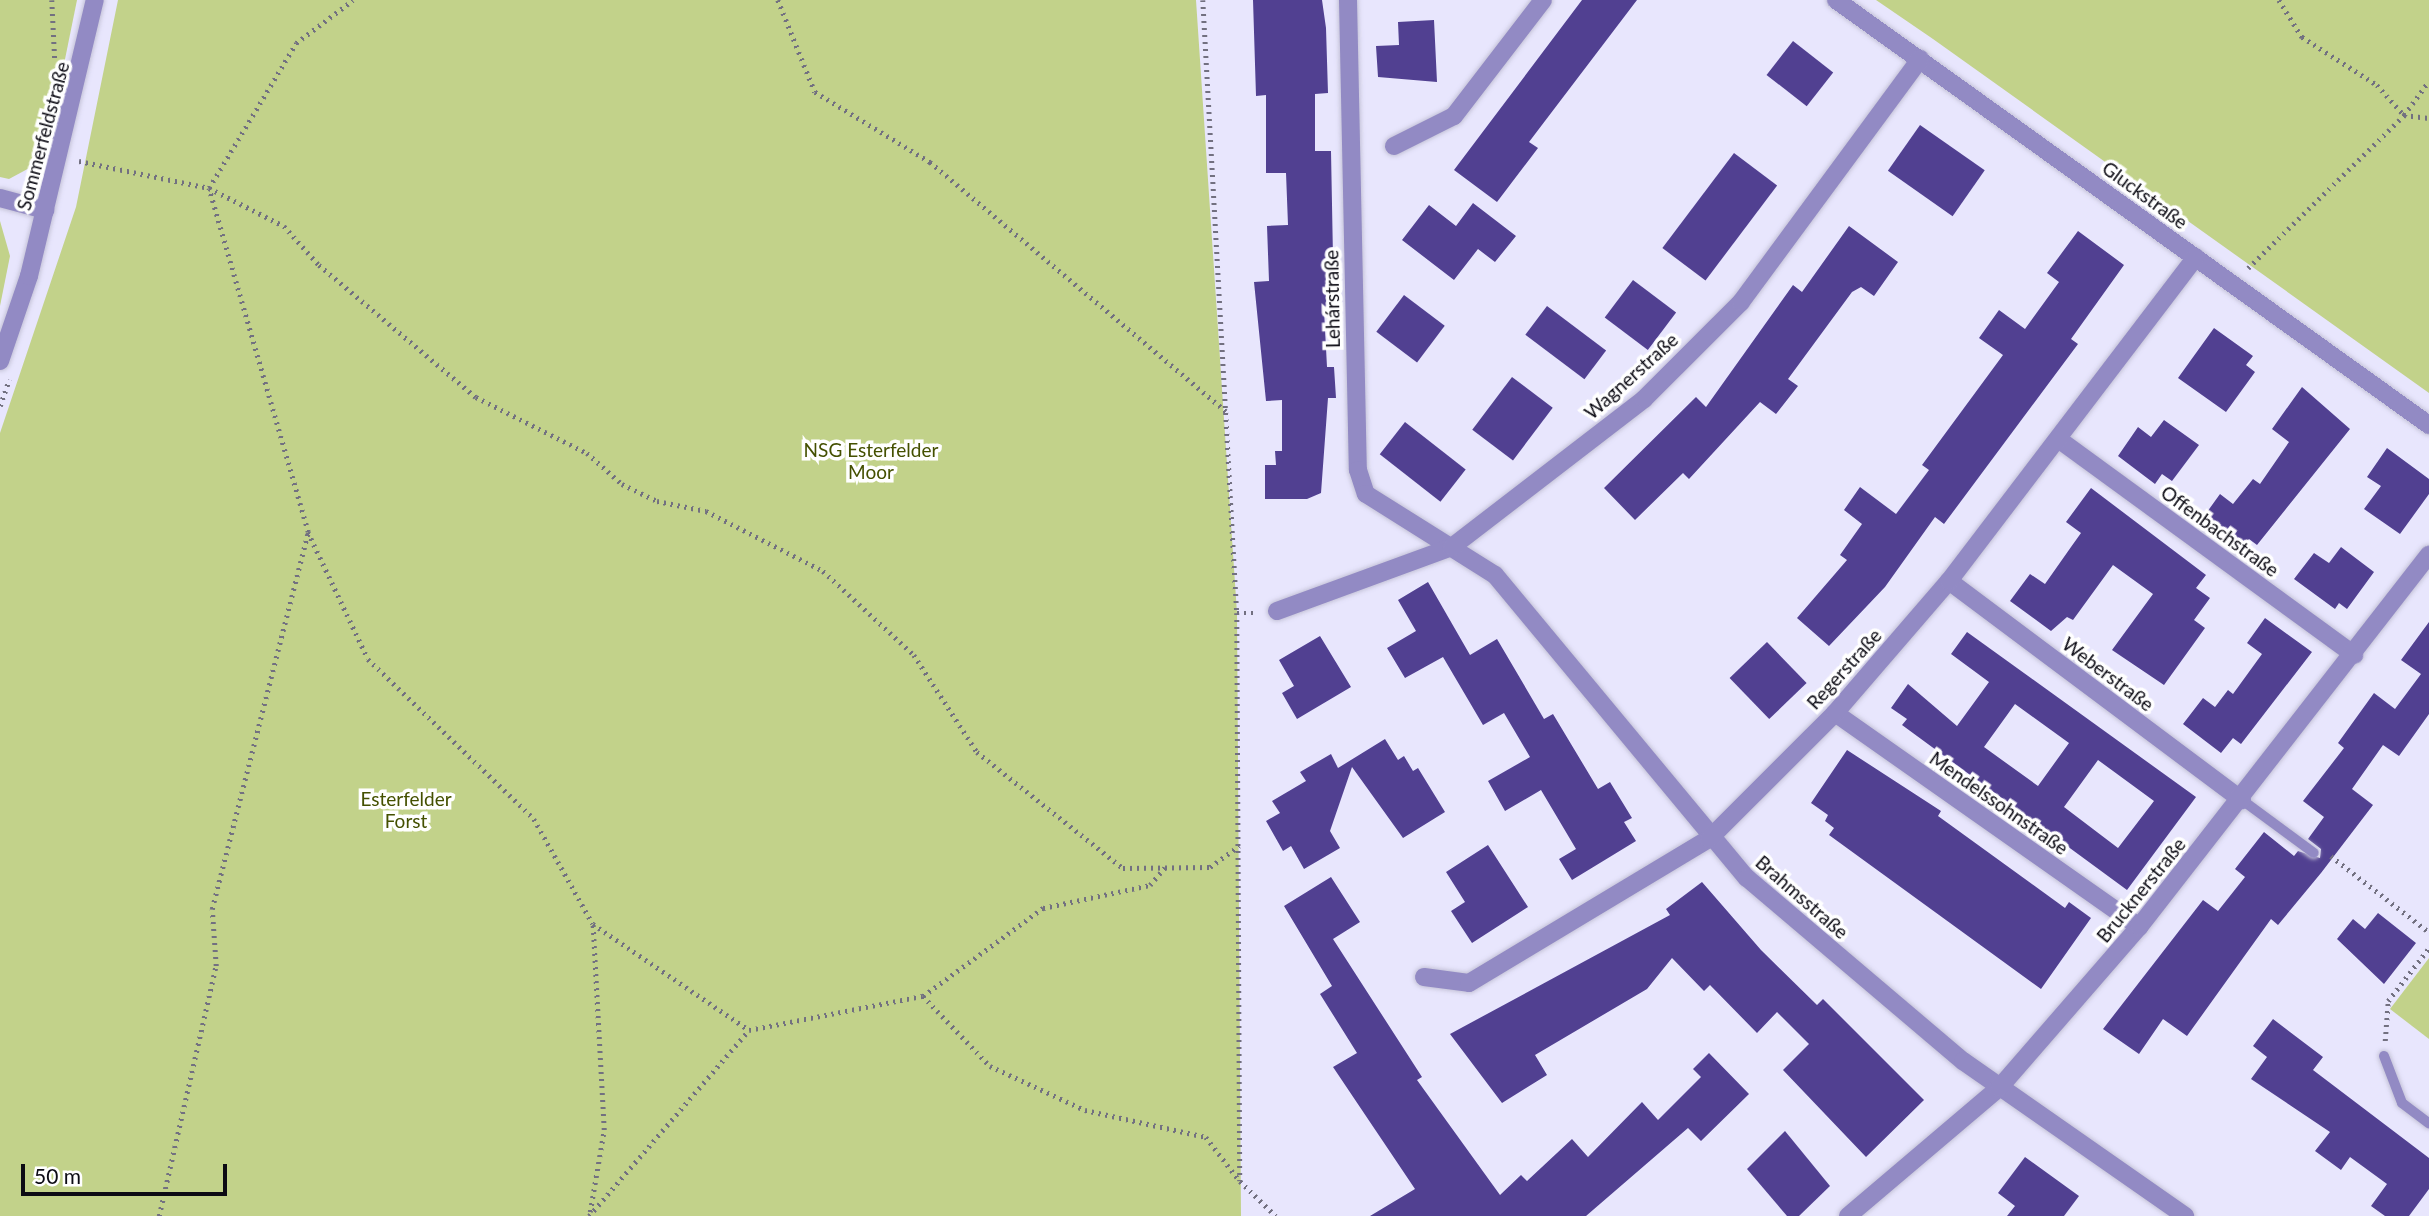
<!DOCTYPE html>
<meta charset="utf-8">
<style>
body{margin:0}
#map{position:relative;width:2429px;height:1216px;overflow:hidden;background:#e8e6fd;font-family:Lato,sans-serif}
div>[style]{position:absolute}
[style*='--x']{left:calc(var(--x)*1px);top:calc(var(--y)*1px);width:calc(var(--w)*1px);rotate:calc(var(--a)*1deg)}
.green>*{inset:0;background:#c2d28a}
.building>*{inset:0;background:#514091;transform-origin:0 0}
.path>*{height:4.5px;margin-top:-2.25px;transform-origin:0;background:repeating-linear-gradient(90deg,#727080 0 2px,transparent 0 7px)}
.roads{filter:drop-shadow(0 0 2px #c5c3d8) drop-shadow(0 0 2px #c5c3d8)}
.service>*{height:10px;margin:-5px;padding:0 5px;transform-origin:5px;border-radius:5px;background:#928ac4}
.minor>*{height:18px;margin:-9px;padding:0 9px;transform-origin:9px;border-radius:9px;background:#928ac4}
span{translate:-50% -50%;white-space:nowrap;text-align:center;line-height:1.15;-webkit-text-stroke:7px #fff;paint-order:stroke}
.street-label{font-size:19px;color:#0c0b14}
.park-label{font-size:19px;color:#445001}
.scale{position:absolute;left:21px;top:1164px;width:206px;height:32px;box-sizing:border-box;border:4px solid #0c0b14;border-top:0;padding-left:9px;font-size:21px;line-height:24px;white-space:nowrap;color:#0c0b14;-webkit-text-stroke:5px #fff;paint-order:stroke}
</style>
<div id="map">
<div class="green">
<i style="clip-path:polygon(0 0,77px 0,48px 143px,35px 165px,9px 179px,0 177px)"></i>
<i style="clip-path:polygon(118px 0,1196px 0,1237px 613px,1241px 1216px,0 1216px,0 433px,76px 207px)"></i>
<i style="clip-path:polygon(1876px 0,2429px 0,2429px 393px,1933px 39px)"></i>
<i style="clip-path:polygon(0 221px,10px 256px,0 306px)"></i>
<i style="clip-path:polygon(2429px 958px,2429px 1039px,2390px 1009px)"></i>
</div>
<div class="building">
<i style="clip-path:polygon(1253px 0,1322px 0,1326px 28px,1328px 93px,1315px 94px,1315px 151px,1331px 151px,1334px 310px,1324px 310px,1327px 367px,1334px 367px,1336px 398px,1328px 398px,1321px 493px,1307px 499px,1265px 499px,1265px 465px,1276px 465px,1275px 451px,1282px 451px,1282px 400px,1266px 401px,1254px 282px,1269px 281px,1267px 226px,1288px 225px,1286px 173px,1266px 173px,1266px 95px,1256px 96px)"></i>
<i style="clip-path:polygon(1582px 0,1637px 0,1529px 142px,1538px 148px,1497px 202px,1454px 170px)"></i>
<i style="clip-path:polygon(1434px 20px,1437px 82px,1378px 77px,1376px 46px,1399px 45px,1398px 22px)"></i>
<i style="left:1793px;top:41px;width:51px;height:43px;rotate:38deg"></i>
<i style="left:1920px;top:125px;width:79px;height:56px;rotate:35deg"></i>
<i style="left:1734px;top:153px;width:54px;height:119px;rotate:37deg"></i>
<i style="clip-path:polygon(1473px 203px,1516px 236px,1495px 262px,1478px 249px,1454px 280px,1402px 240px,1429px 205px,1456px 226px)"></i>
<i style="clip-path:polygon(1849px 226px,1898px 262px,1874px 296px,1861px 287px,1852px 292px,1788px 379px,1798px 386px,1776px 414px,1760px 402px,1689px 479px,1683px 473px,1635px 520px,1604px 488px,1696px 397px,1706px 407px,1793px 285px,1802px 292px)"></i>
<i style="clip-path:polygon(2078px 231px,2124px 265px,2071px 339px,2078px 344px,1944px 524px,1935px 517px,1885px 587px,1829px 646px,1797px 618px,1847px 560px,1840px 555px,1862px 524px,1844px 510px,1860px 487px,1896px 514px,1929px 470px,1922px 465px,2003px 355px,1979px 338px,1999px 310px,2025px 329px,2059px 282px,2047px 273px)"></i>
<i style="left:1633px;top:280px;width:54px;height:47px;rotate:37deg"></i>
<i style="left:1404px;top:295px;width:51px;height:46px;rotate:37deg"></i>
<i style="left:1547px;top:306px;width:74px;height:36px;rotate:37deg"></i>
<i style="clip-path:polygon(2214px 328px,2253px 356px,2246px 365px,2255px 372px,2226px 412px,2178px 378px)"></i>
<i style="left:1512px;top:377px;width:51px;height:66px;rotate:37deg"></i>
<i style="clip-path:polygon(2302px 387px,2350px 429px,2257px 545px,2249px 539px,2242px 549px,2202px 519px,2220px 494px,2233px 504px,2253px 479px,2260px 484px,2289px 442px,2272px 429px)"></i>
<i style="clip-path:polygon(2164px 420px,2199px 445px,2172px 481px,2162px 474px,2155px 484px,2118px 456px,2138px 427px,2151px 437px)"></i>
<i style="left:1405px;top:422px;width:77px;height:41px;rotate:38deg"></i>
<i style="clip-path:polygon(2387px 448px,2429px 479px,2429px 494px,2400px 534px,2364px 509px,2381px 486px,2367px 477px)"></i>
<i style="clip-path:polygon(2091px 488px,2206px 575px,2196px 588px,2210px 598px,2194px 620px,2205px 628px,2164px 685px,2112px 650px,2153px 594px,2113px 565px,2073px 620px,2067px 617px,2051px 631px,2010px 601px,2030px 574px,2045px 584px,2071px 547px,2081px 533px,2066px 522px)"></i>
<i style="clip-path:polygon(2341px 547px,2374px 572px,2347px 609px,2339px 603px,2335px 609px,2294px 579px,2314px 553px,2329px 563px)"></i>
<i style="clip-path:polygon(1428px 582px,1470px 655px,1497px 639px,1544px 719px,1553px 714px,1598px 789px,1610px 782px,1632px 818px,1624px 822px,1636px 841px,1572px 880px,1559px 859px,1576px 849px,1541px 790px,1505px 811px,1488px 781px,1530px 757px,1504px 713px,1483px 725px,1443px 657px,1405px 678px,1387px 648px,1416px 631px,1398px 600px)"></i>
<i style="clip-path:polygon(2265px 618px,2312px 652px,2241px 744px,2233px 738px,2221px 753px,2183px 724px,2203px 698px,2215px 707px,2228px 690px,2233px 694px,2262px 654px,2247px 643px)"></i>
<i style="clip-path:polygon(2429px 622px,2429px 714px,2399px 756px,2383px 745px,2352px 789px,2373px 805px,2321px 873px,2278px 925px,2271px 919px,2187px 1036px,2163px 1019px,2139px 1054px,2103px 1029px,2203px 900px,2218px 911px,2245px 877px,2235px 869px,2264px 832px,2294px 856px,2298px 851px,2320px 858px,2321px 849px,2308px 839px,2324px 817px,2303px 801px,2344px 748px,2338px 743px,2374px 693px,2395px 709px,2421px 674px,2401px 660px)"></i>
<i style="clip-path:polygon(evenodd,1967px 632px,2196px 797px,2127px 890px,1902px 725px,1907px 719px,1891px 708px,1908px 684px,1957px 726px,1989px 682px,1951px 654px,1967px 632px,2015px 704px,2069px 743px,2038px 786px,1984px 747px,2015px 704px,1967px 632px,2098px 760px,2154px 801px,2118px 848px,2064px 807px,2098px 760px)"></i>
<i style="clip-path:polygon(1320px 636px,1351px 687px,1297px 719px,1282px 693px,1294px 686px,1279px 660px)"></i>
<i style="left:1767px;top:642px;width:57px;height:52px;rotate:46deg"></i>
<i style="clip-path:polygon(1385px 739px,1398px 760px,1404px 756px,1413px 771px,1418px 768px,1445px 812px,1403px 838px,1352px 767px,1330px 831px,1340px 848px,1304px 869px,1291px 846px,1283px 851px,1266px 821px,1280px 813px,1272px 801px,1306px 781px,1300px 772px,1331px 754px,1338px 768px)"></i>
<i style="clip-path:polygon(1847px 750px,1941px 811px,1938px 816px,2065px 908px,2069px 902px,2091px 918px,2041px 989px,1829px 835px,1834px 828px,1825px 821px,1828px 815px,1811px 803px)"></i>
<i style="clip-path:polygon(1488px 845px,1528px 907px,1472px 943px,1451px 911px,1465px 902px,1446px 872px)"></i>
<i style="clip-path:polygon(1331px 877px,1360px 922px,1333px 939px,1422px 1077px,1417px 1080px,1500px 1195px,1521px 1175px,1527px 1181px,1572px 1139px,1588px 1157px,1642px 1102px,1658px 1120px,1701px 1077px,1693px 1069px,1709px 1053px,1749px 1094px,1701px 1141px,1688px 1128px,1586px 1216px,1370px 1216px,1415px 1189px,1333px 1067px,1357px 1053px,1320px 994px,1332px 986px,1284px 906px)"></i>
<i style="clip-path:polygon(1702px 882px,1761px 950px,1817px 1005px,1823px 999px,1924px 1100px,1866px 1157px,1783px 1070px,1809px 1044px,1777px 1012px,1757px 1033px,1710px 985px,1704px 991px,1672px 958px,1647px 989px,1535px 1055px,1547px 1075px,1502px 1103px,1450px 1034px,1670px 915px,1666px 909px)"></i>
<i style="clip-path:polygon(2378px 913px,2416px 943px,2384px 984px,2337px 939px,2353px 919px,2365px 929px)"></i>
<i style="clip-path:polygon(2273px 1019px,2323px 1057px,2313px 1070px,2429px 1158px,2429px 1189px,2409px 1216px,2385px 1216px,2371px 1206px,2387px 1184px,2350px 1157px,2341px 1170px,2315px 1151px,2330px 1132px,2251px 1079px,2267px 1057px,2253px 1046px)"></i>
<i style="clip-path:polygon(1785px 1131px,1830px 1186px,1799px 1216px,1787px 1216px,1747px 1169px)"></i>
<i style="clip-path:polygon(2025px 1157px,2079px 1196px,2064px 1216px,2007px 1216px,2015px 1206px,1998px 1193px)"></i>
</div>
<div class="path">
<i style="--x:52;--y:0;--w:62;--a:87.2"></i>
<i style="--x:778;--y:0;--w:99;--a:68.1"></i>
<i style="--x:815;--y:92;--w:135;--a:31.3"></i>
<i style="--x:930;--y:162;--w:387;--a:40.1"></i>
<i style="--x:1203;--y:0;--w:614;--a:86.83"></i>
<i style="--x:1237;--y:613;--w:568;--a:89.7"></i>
<i style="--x:1240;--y:1181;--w:50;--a:44.2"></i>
<i style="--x:2279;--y:0;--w:44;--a:58.1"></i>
<i style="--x:2302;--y:37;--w:89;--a:32.6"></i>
<i style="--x:2377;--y:85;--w:40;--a:48"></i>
<i style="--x:2404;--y:115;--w:25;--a:7"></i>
<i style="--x:79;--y:161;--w:133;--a:11.7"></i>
<i style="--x:209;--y:188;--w:84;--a:26.9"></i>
<i style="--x:284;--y:226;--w:52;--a:48.1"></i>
<i style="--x:319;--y:265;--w:205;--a:40.1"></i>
<i style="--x:476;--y:397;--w:124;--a:26.8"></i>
<i style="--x:587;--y:453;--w:47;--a:41.5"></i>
<i style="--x:622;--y:484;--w:39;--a:26"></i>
<i style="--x:657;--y:501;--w:50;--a:11.5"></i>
<i style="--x:706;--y:511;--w:131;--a:27.1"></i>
<i style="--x:823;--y:571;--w:124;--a:42.7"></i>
<i style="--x:914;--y:655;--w:116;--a:57"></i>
<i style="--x:977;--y:752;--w:186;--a:38.5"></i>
<i style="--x:1123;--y:868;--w:87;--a:-0.7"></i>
<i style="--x:1210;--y:867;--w:36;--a:-36"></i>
<i style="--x:2248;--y:268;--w:219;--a:-44.4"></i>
<i style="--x:2404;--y:115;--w:42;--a:-53.7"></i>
<i style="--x:0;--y:406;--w:28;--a:-71"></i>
<i style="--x:308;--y:532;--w:140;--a:64.7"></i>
<i style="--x:368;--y:659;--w:231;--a:43.9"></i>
<i style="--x:534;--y:819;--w:120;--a:60.7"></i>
<i style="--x:1237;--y:613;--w:20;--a:0"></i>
<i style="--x:2331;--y:856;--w:124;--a:37.8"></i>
<i style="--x:923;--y:996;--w:97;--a:46.3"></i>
<i style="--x:990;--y:1066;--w:105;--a:24.9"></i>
<i style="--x:1085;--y:1110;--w:124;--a:12.6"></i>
<i style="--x:1206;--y:1137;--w:54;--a:52.5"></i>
<i style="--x:2385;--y:1041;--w:40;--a:-85.7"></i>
<i style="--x:2388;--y:1001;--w:67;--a:-52.3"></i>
<i style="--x:590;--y:1212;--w:83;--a:-80.3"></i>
<i style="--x:604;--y:1130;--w:206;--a:-93.1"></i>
<i style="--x:593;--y:924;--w:189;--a:34.2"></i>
<i style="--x:159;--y:1216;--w:256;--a:-77.2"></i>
<i style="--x:216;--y:966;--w:57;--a:-94"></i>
<i style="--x:212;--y:909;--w:389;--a:-75.7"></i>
<i style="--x:308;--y:532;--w:358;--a:-106.1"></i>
<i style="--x:209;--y:188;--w:169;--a:-59"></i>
<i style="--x:296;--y:43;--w:71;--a:-37"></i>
<i style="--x:589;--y:1216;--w:245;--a:-49.3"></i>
<i style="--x:749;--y:1030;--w:177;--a:-11.1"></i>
<i style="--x:923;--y:996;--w:149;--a:-36.3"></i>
<i style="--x:1043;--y:908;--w:109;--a:-12.1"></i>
<i style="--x:1150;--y:885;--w:23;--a:-50"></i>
</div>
<div class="roads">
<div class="service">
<i style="--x:2242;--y:800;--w:89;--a:36.4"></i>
<i style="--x:2384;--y:1056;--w:50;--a:69"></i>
<i style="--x:2402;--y:1103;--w:34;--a:37"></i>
</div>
<div class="minor">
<i style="--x:1348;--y:0;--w:470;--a:88.8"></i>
<i style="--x:1358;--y:470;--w:25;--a:72"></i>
<i style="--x:1366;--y:494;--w:152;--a:32.1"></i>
<i style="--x:1495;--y:575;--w:394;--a:50.3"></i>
<i style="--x:1747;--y:878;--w:283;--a:40.3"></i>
<i style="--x:1963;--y:1061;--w:271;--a:34.9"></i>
<i style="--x:1836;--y:0;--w:730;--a:35.63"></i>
<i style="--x:1394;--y:146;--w:67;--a:-26.6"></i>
<i style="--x:1454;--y:116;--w:146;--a:-52.5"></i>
<i style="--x:0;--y:198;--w:47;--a:14.9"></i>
<i style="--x:0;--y:361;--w:90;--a:-71.2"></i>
<i style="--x:29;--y:276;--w:284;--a:-76.6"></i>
<i style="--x:2061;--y:441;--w:363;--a:36.1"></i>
<i style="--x:1949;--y:581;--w:366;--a:36.8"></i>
<i style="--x:1277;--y:611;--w:186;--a:-20.1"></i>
<i style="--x:1452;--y:547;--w:242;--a:-37.6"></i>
<i style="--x:1644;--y:399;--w:137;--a:-45"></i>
<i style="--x:1741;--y:302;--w:302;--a:-53.6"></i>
<i style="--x:1835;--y:713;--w:372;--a:35.1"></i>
<i style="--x:1424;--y:977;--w:45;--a:7.6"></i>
<i style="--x:1469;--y:983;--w:280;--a:-31"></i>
<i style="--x:1709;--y:839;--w:178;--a:-45"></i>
<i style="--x:1835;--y:713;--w:174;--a:-49.2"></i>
<i style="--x:1949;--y:581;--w:407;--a:-52.7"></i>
<i style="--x:1848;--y:1216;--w:198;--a:-40.3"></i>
<i style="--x:1999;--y:1088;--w:213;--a:-49"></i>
<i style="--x:2139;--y:927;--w:472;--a:-52.1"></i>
</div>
</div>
<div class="street-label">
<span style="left:43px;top:136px;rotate:-75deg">Sommerfeldstraße</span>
<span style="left:2145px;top:195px;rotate:36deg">Gluckstraße</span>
<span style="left:1332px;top:299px;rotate:-91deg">Lehárstraße</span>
<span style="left:1631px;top:376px;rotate:-42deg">Wagnerstraße</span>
<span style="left:2220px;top:531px;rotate:36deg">Offenbachstraße</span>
<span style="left:1844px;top:669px;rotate:-48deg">Regerstraße</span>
<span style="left:2108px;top:674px;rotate:37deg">Weberstraße</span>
<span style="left:1999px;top:803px;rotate:35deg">Mendelssohnstraße</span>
<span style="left:2141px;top:890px;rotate:-51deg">Brucknerstraße</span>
<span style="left:1802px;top:897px;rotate:41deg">Brahmsstraße</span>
</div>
<div class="park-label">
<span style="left:871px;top:461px">NSG Esterfelder<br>Moor</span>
<span style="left:406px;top:810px">Esterfelder<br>Forst</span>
</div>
<div class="scale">50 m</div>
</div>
